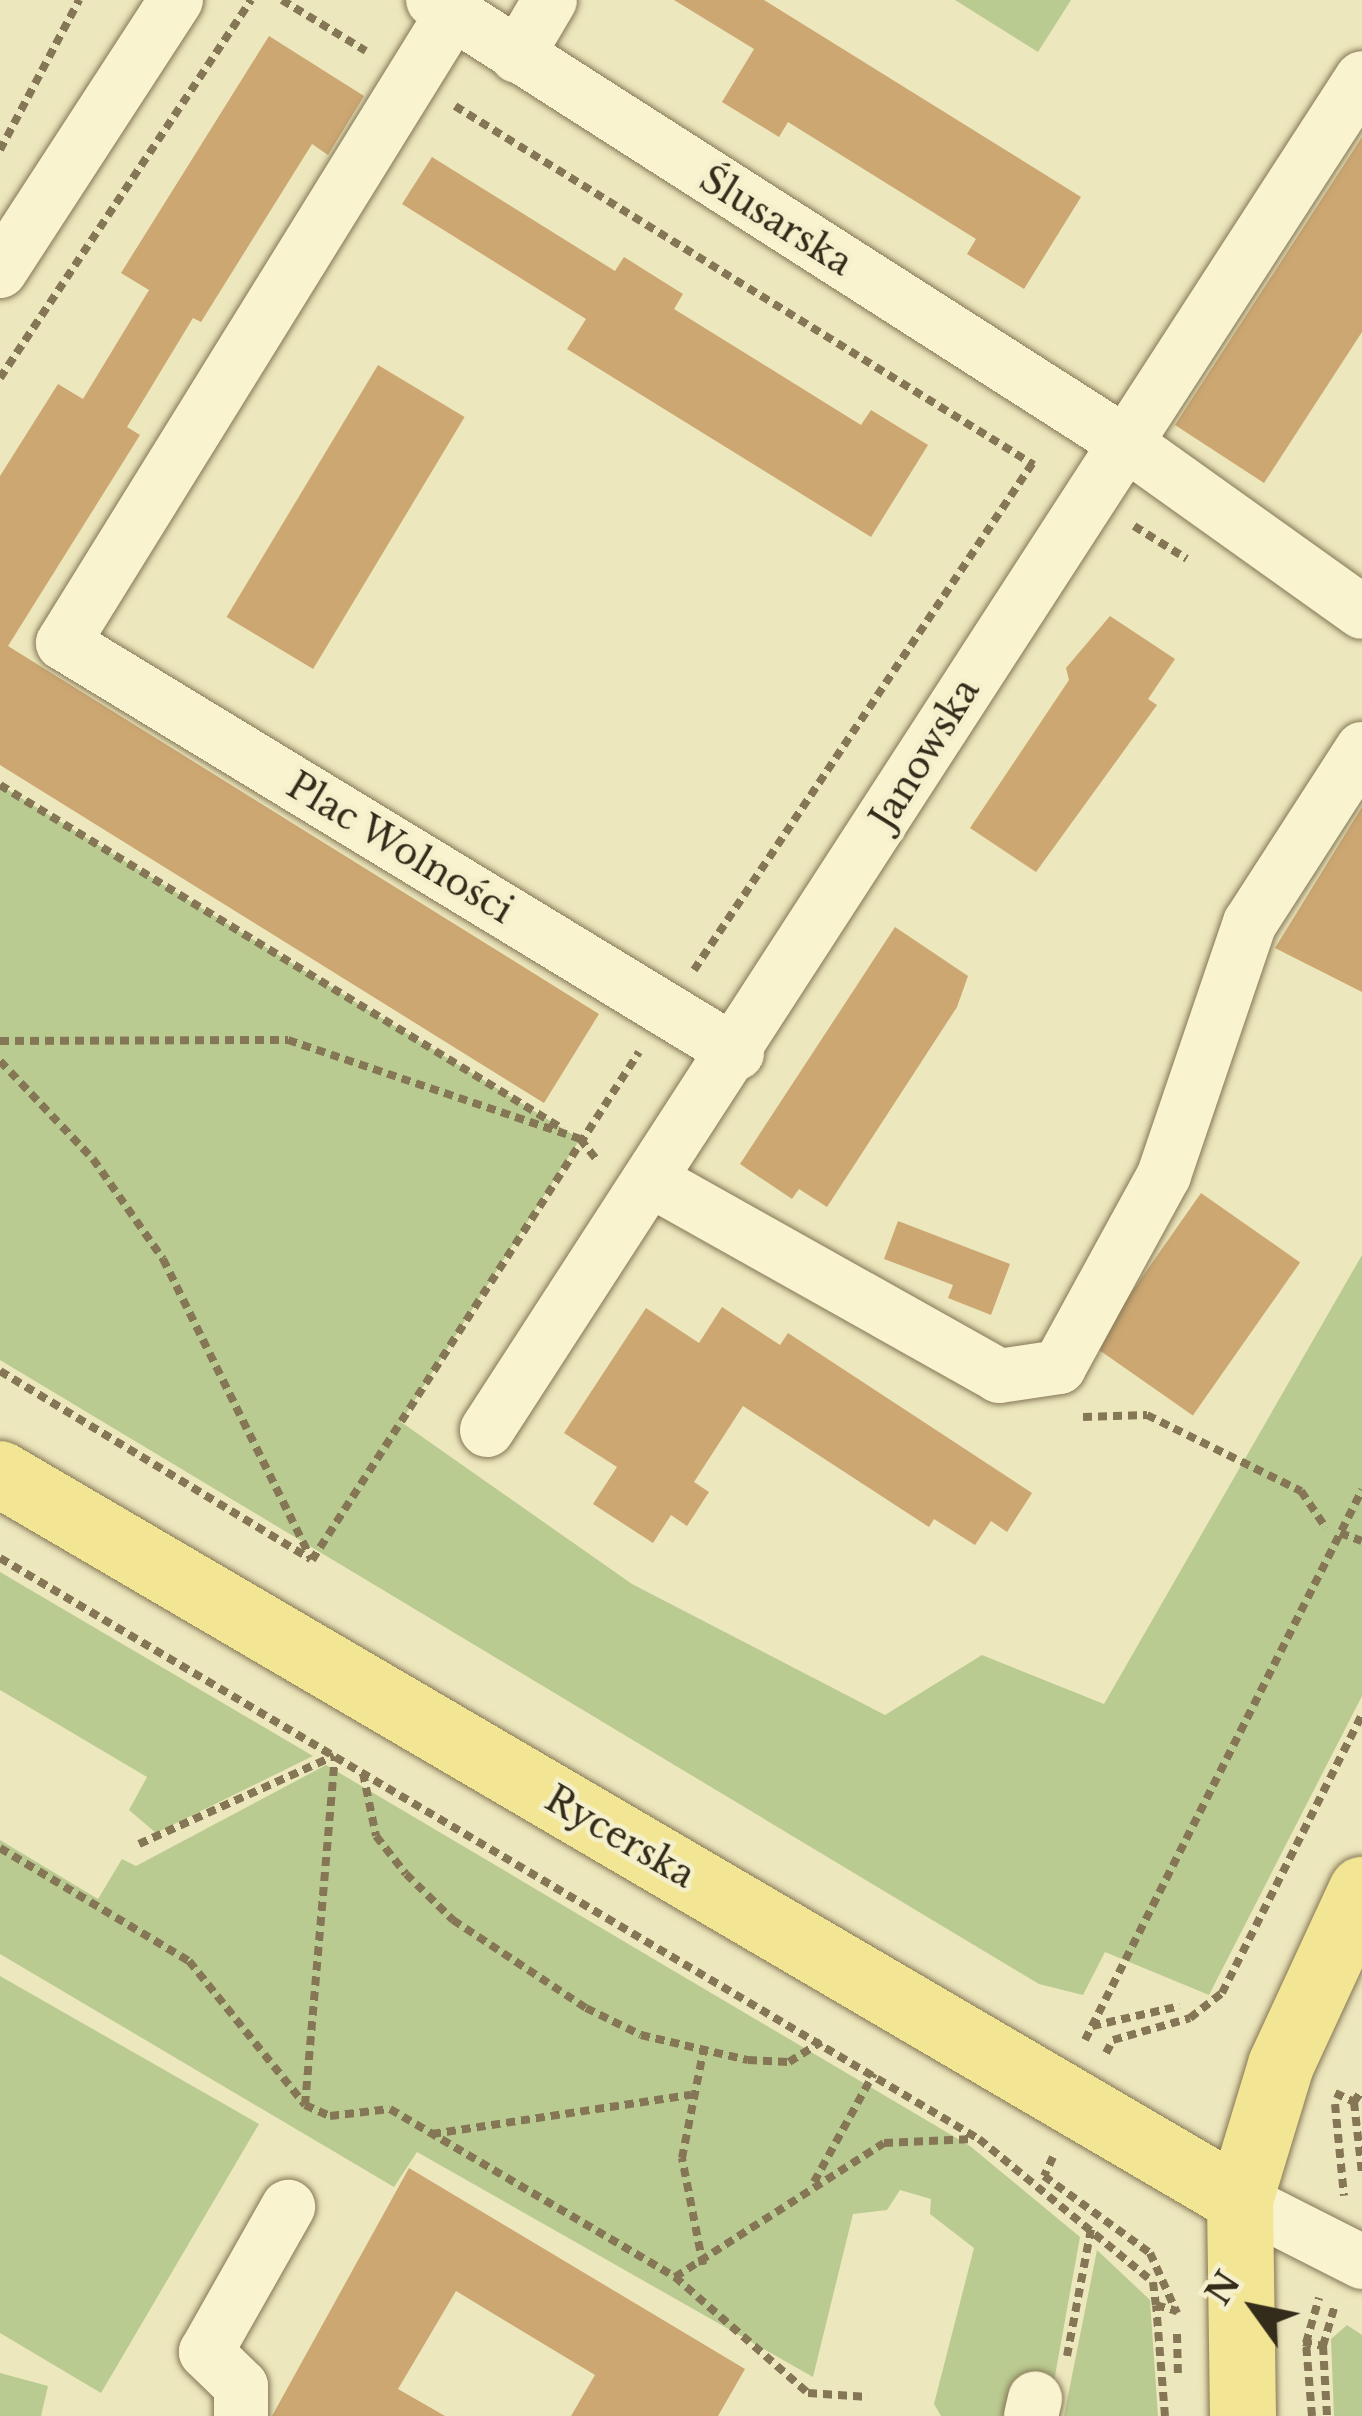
<!DOCTYPE html>
<meta charset="utf-8">
<style>
body{margin:0}
#map{position:relative;width:1362px;height:2416px;overflow:hidden;background:#ede7bd;font-family:"Libre Baskerville",serif}
div>[style]{position:absolute}
[style*='--x']{left:calc(var(--x)*1px);top:calc(var(--y)*1px);width:calc(var(--w)*1px);rotate:calc(var(--a)*1deg)}
.green>*{inset:0;background:#bacb91}
.building>*{inset:0;background:#cca772;transform-origin:0 0}
.path>*{height:8px;margin-top:-4px;transform-origin:0;background:repeating-linear-gradient(90deg,#857756 0 9px,transparent 0 15px)}
.roads{filter:drop-shadow(0 0 3px #857756) drop-shadow(0 0 3px #857756)}
.minor>*{height:54px;margin:-27px;padding:0 27px;transform-origin:27px;border-radius:27px;background:#f9f3d0}
.major>*{height:66px;margin:-33px;padding:0 33px;transform-origin:33px;border-radius:33px;background:#f2e593}
span{translate:-50% -50%;white-space:nowrap;text-align:center;line-height:1.15;-webkit-text-stroke:9px #f5f0cc;paint-order:stroke}
.street-label{font-size:36px;color:#342c1b}
.north{position:absolute;left:1194px;top:2248px;width:120px;height:120px;-webkit-text-stroke:9px #f5f0cc;paint-order:stroke;rotate:303deg;font-size:33px;font-weight:700;line-height:48px;text-align:center;color:#342c1b}
.north::after{content:'';display:block;margin:auto;width:42px;height:54px;background:#342c1b;clip-path:polygon(50% 0,100% 100%,50% 72%,0 100%)}
</style>
<div id="map">
<div class="green">
<i style="clip-path:polygon(955px 0,1071px 0,1038px 52px)"></i>
<i style="clip-path:polygon(0 785px,580px 1139px,401px 1422px,632px 1584px,885px 1715px,982px 1655px,1104px 1704px,1362px 1255px,1362px 1696px,1209px 1995px,1105px 1952px,1083px 1995px,1039px 1984px,0 1360px)"></i>
<i style="clip-path:polygon(0 1572px,313px 1756px,156px 1833px,129px 1810px,147px 1777px,0 1690px)"></i>
<i style="clip-path:polygon(326px 1765px,970px 2146px,1080px 2237px,1053px 2387px,1018px 2416px,941px 2416px,934px 2404px,974px 2248px,930px 2214px,931px 2199px,900px 2190px,887px 2210px,853px 2214px,813px 2377px,417px 2152px,394px 2187px,0 1954px,0 1840px,98px 1899px,122px 1859px,136px 1866px)"></i>
<i style="clip-path:polygon(0 1976px,259px 2124px,101px 2393px,0 2333px)"></i>
<i style="clip-path:polygon(1097px 2250px,1150px 2300px,1158px 2416px,1064px 2416px)"></i>
<i style="clip-path:polygon(1347px 2325px,1362px 2335px,1362px 2416px,1334px 2416px,1331px 2339px)"></i>
<i style="clip-path:polygon(0 2373px,48px 2386px,41px 2416px,0 2416px)"></i>
</div>
<div class="building">
<i style="clip-path:polygon(674px 0,764px 0,1081px 197px,1024px 289px,967px 254px,976px 239px,788px 122px,779px 137px,722px 102px,754px 49px)"></i>
<i style="clip-path:polygon(269px 36px,364px 96px,328px 155px,312px 144px,201px 322px,193px 318px,127px 427px,140px 435px,8px 646px,599px 1014px,544px 1103px,0 765px,0 476px,58px 384px,83px 399px,149px 290px,121px 273px)"></i>
<i style="clip-path:polygon(1362px 137px,1362px 332px,1264px 483px,1175px 425px)"></i>
<i style="clip-path:polygon(432px 157px,615px 271px,624px 257px,683px 294px,674px 309px,861px 425px,871px 410px,928px 445px,871px 537px,567px 349px,586px 319px,402px 204px)"></i>
<i style="left:378px;top:365px;width:101px;height:294px;rotate:31deg"></i>
<i style="clip-path:polygon(1110px 616px,1175px 659px,1148px 699px,1157px 705px,1036px 872px,970px 828px,1069px 680px,1066px 668px)"></i>
<i style="clip-path:polygon(1362px 807px,1362px 992px,1275px 948px)"></i>
<i style="clip-path:polygon(895px 927px,968px 976px,957px 1007px,827px 1207px,799px 1189px,792px 1199px,740px 1164px)"></i>
<i style="left:1201px;top:1193px;width:121px;height:187px;rotate:35deg"></i>
<i style="clip-path:polygon(898px 1221px,1010px 1264px,991px 1315px,948px 1298px,953px 1285px,884px 1259px)"></i>
<i style="clip-path:polygon(722px 1307px,780px 1345px,788px 1333px,1032px 1493px,1007px 1532px,991px 1521px,975px 1545px,934px 1519px,929px 1527px,743px 1406px,694px 1482px,709px 1492px,687px 1526px,671px 1515px,653px 1543px,593px 1504px,617px 1467px,564px 1433px,646px 1308px,699px 1343px)"></i>
<i style="clip-path:polygon(409px 2168px,745px 2369px,718px 2416px,571px 2416px,595px 2375px,456px 2291px,398px 2389px,445px 2416px,272px 2416px)"></i>
</div>
<div class="path">
<i style="--x:282;--y:0;--w:98;--a:31.3"></i>
<i style="--x:455;--y:106;--w:681;--a:31.8"></i>
<i style="--x:0;--y:150;--w:170;--a:-62.2"></i>
<i style="--x:0;--y:378;--w:454;--a:-56.4"></i>
<i style="--x:1134;--y:526;--w:62;--a:31.9"></i>
<i style="--x:0;--y:785;--w:660;--a:31.43"></i>
<i style="--x:694;--y:970;--w:609;--a:-56.26"></i>
<i style="--x:0;--y:1041;--w:288;--a:-0.2"></i>
<i style="--x:288;--y:1040;--w:308;--a:18.7"></i>
<i style="--x:580;--y:1139;--w:28;--a:51"></i>
<i style="--x:0;--y:1061;--w:135;--a:46.5"></i>
<i style="--x:93;--y:1159;--w:122;--a:55"></i>
<i style="--x:163;--y:1259;--w:335;--a:63.7"></i>
<i style="--x:0;--y:1371;--w:363;--a:31.2"></i>
<i style="--x:1083;--y:1417;--w:64;--a:-1.8"></i>
<i style="--x:1147;--y:1415;--w:172;--a:26.3"></i>
<i style="--x:1301;--y:1491;--w:45;--a:56"></i>
<i style="--x:1340;--y:1533;--w:23;--a:20"></i>
<i style="--x:0;--y:1558;--w:1138;--a:30.69"></i>
<i style="--x:979;--y:2139;--w:225;--a:39.4"></i>
<i style="--x:1153;--y:2282;--w:23;--a:83"></i>
<i style="--x:312;--y:1560;--w:604;--a:-57.23"></i>
<i style="--x:363;--y:1773;--w:64;--a:78.3"></i>
<i style="--x:376;--y:1836;--w:48;--a:51.7"></i>
<i style="--x:406;--y:1874;--w:66;--a:44.4"></i>
<i style="--x:453;--y:1920;--w:159;--a:33.5"></i>
<i style="--x:586;--y:2008;--w:61;--a:26.1"></i>
<i style="--x:641;--y:2035;--w:110;--a:13.2"></i>
<i style="--x:748;--y:2060;--w:41;--a:2.8"></i>
<i style="--x:789;--y:2062;--w:38;--a:-32"></i>
<i style="--x:139;--y:1844;--w:214;--a:-24.3"></i>
<i style="--x:0;--y:1848;--w:220;--a:30.9"></i>
<i style="--x:189;--y:1961;--w:185;--a:51.1"></i>
<i style="--x:305;--y:2105;--w:27;--a:24"></i>
<i style="--x:330;--y:2116;--w:60;--a:-6.7"></i>
<i style="--x:390;--y:2109;--w:331;--a:30.5"></i>
<i style="--x:675;--y:2277;--w:248;--a:-32.7"></i>
<i style="--x:884;--y:2143;--w:89;--a:-2.6"></i>
<i style="--x:1092;--y:2026;--w:90;--a:-12.8"></i>
<i style="--x:1085;--y:2040;--w:616;--a:-63.27"></i>
<i style="--x:1106;--y:2053;--w:15;--a:-62"></i>
<i style="--x:1113;--y:2040;--w:80;--a:-15.9"></i>
<i style="--x:1190;--y:2018;--w:41;--a:-38"></i>
<i style="--x:1222;--y:1993;--w:311;--a:-63.3"></i>
<i style="--x:1335;--y:2093;--w:21;--a:25"></i>
<i style="--x:1354;--y:2102;--w:71;--a:83.6"></i>
<i style="--x:1354;--y:2102;--w:14;--a:-56"></i>
<i style="--x:1335;--y:2104;--w:92;--a:84.4"></i>
<i style="--x:305;--y:2105;--w:350;--a:-85.1"></i>
<i style="--x:432;--y:2134;--w:262;--a:-8.6"></i>
<i style="--x:1053;--y:2157;--w:21;--a:115"></i>
<i style="--x:1044;--y:2176;--w:131;--a:36"></i>
<i style="--x:1150;--y:2253;--w:66;--a:65.8"></i>
<i style="--x:814;--y:2182;--w:124;--a:-61.2"></i>
<i style="--x:703;--y:2265;--w:109;--a:-101.1"></i>
<i style="--x:682;--y:2158;--w:107;--a:-78.7"></i>
<i style="--x:675;--y:2277;--w:176;--a:41.1"></i>
<i style="--x:808;--y:2393;--w:60;--a:3.8"></i>
<i style="--x:1177;--y:2334;--w:45;--a:88.7"></i>
<i style="--x:1303;--y:2342;--w:20;--a:11"></i>
<i style="--x:1323;--y:2346;--w:43;--a:-73.7"></i>
<i style="--x:1323;--y:2346;--w:70;--a:86.7"></i>
<i style="--x:1067;--y:2356;--w:129;--a:-79.3"></i>
<i style="--x:1165;--y:2416;--w:111;--a:-94.6"></i>
<i style="--x:1156;--y:2305;--w:22;--a:16"></i>
<i style="--x:1312;--y:2416;--w:73;--a:-94.7"></i>
<i style="--x:1306;--y:2343;--w:47;--a:-73.9"></i>
</div>
<div class="roads">
<div class="minor">
<i style="--x:433;--y:0;--w:817;--a:32.6"></i>
<i style="--x:1121;--y:440;--w:296;--a:35.5"></i>
<i style="--x:453;--y:13;--w:741;--a:121.76"></i>
<i style="--x:63;--y:643;--w:789;--a:31.31"></i>
<i style="--x:517;--y:56;--w:65;--a:-59.5"></i>
<i style="--x:0;--y:271;--w:323;--a:-57"></i>
<i style="--x:654;--y:1182;--w:396;--a:29.3"></i>
<i style="--x:999;--y:1376;--w:61;--a:-8.5"></i>
<i style="--x:1059;--y:1367;--w:219;--a:-61.3"></i>
<i style="--x:1164;--y:1175;--w:266;--a:-71.2"></i>
<i style="--x:1250;--y:923;--w:207;--a:-57.2"></i>
<i style="--x:487;--y:1430;--w:1610;--a:-57.09"></i>
<i style="--x:1240;--y:2200;--w:137;--a:26.9"></i>
<i style="--x:241;--y:2416;--w:30;--a:-90"></i>
<i style="--x:241;--y:2386;--w:49;--a:-135.8"></i>
<i style="--x:206;--y:2352;--w:167;--a:-60.5"></i>
<i style="--x:1031;--y:2416;--w:18;--a:-77"></i>
</div>
<div class="major">
<i style="--x:0;--y:1474;--w:1437;--a:30.35"></i>
<i style="--x:1243;--y:2416;--w:216;--a:-90.8"></i>
<i style="--x:1240;--y:2200;--w:141;--a:-73.1"></i>
<i style="--x:1281;--y:2065;--w:193;--a:-65.2"></i>
</div>
</div>
<div class="street-label">
<span style="left:776px;top:221px;rotate:32deg">Ślusarska</span>
<span style="left:925px;top:754px;rotate:-58deg">Janowska</span>
<span style="left:400px;top:848px;rotate:31deg">Plac Wolności</span>
<span style="left:620px;top:1837px;rotate:30deg">Rycerska</span>
</div>
<div class="north">N</div>
</div>
